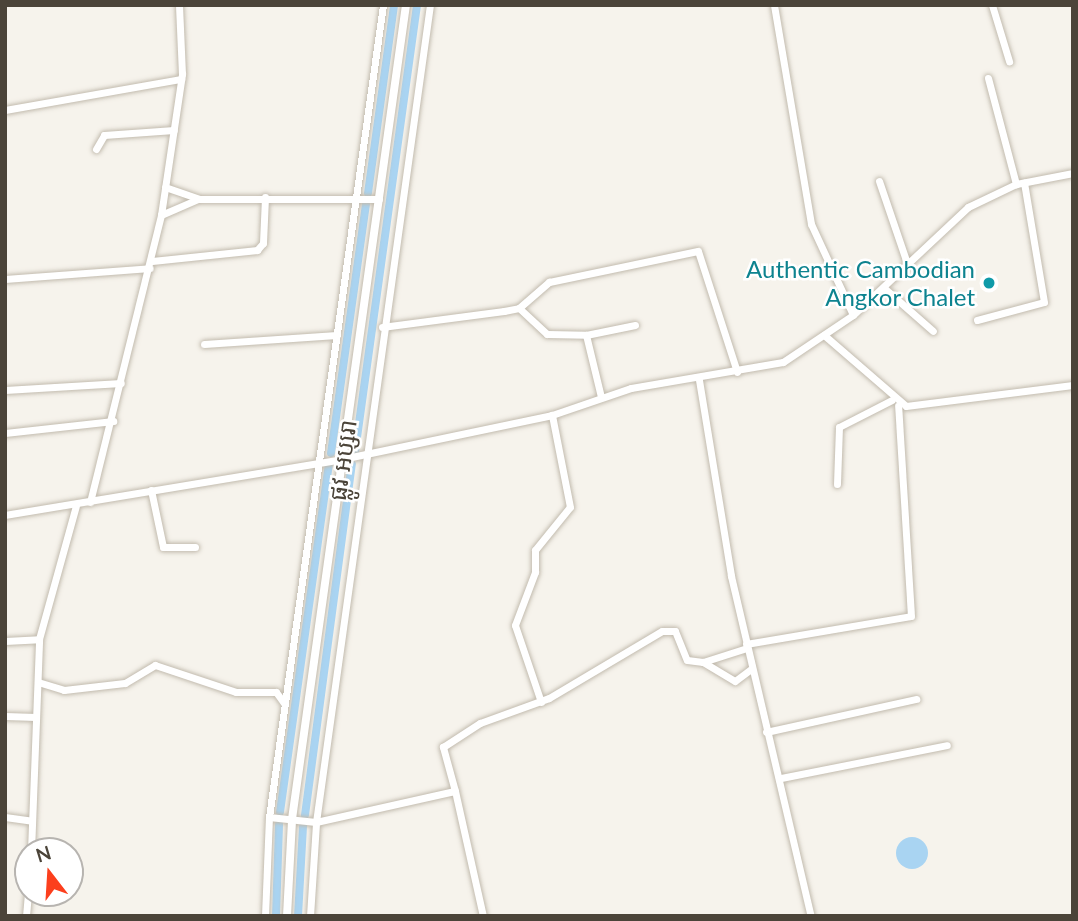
<!DOCTYPE html>
<meta charset="utf-8">
<style>
body{margin:0}
#map{position:relative;width:1078px;height:921px;overflow:hidden;background:#f6f3ec;font-family:Lato,"Noto Sans Khmer",sans-serif}
div>[style]{position:absolute}
[style*='--x']{left:calc(var(--x)*1px);top:calc(var(--y)*1px);width:calc(var(--w)*1px);rotate:calc(var(--a)*1deg)}
.water>*{inset:0;background:#a9d4f2}
.round{border-radius:50%}
.canal>*{height:8px;margin:-4px;padding:0 4px;transform-origin:4px;border-radius:4px;background:#a9d4f2}
.roads{filter:drop-shadow(0 0 2px #c2bbae) drop-shadow(0 0 2px #c2bbae)}
.minor>*{height:7px;margin:-3.5px;padding:0 3.5px;transform-origin:3.5px;border-radius:3.5px;background:#fff}
.tertiary>*{height:8px;margin:-4px;padding:0 4px;transform-origin:4px;border-radius:4px;background:#fff}
.dots>*{width:19px;height:19px;translate:-50% -50%;box-sizing:border-box;border:4px solid #fff;border-radius:50%}
span{translate:-50% -50%;white-space:nowrap;text-align:center;line-height:1.15;-webkit-text-stroke:5px #fff;paint-order:stroke}
.culture-label{font-size:24px;color:#0d838f}
.right{translate:-100% -50%;text-align:right}
.street-label{font-size:24px;color:#4b4439}
.frame{position:absolute;inset:0;border:7px solid #4b4439;pointer-events:none}
.north{position:absolute;left:14px;top:837px;width:70px;height:70px;box-sizing:border-box;background:#fff;border:2px solid #b7b4b0;border-radius:50%;rotate:343deg;font-size:19px;font-weight:700;line-height:28px;text-align:center;color:#4b4439}
.north::after{content:'';display:block;margin:auto;width:24px;height:32px;background:#fc3f1d;clip-path:polygon(50% 0,100% 100%,50% 72%,0 100%)}
</style>
<div id="map">
<div class="water">
<i class="round" style="left:896px;top:837px;width:32px;height:32px"></i>
</div>
<div class="canal">
<i style="--x:368;--y:193;--w:190;--a:-82.1"></i>
<i style="--x:355;--y:452;--w:451;--a:-82.1"></i>
<i style="--x:331;--y:453;--w:251;--a:-82"></i>
<i style="--x:280;--y:812;--w:350;--a:-82"></i>
<i style="--x:305;--y:815;--w:354;--a:-82.4"></i>
<i style="--x:276;--y:916;--w:92;--a:-88.1"></i>
<i style="--x:298;--y:916;--w:90;--a:-86.8"></i>
</div>
<div class="roads">
<div class="minor">
<i style="--x:774;--y:5;--w:222;--a:80.4"></i>
<i style="--x:811;--y:224;--w:100;--a:65.2"></i>
<i style="--x:992;--y:5;--w:59;--a:73.1"></i>
<i style="--x:988;--y:78;--w:110;--a:75.2"></i>
<i style="--x:5;--y:110;--w:179;--a:-10"></i>
<i style="--x:96;--y:149;--w:16;--a:-60"></i>
<i style="--x:104;--y:135;--w:70;--a:-4.1"></i>
<i style="--x:879;--y:181;--w:90;--a:71.2"></i>
<i style="--x:165;--y:187;--w:36;--a:19"></i>
<i style="--x:199;--y:199;--w:180;--a:0"></i>
<i style="--x:161;--y:215;--w:40;--a:-23.4"></i>
<i style="--x:152;--y:261;--w:106;--a:-6"></i>
<i style="--x:257;--y:250;--w:9;--a:-49"></i>
<i style="--x:263;--y:243;--w:46;--a:-87.5"></i>
<i style="--x:5;--y:279;--w:145;--a:-4.3"></i>
<i style="--x:884;--y:288;--w:65;--a:41.3"></i>
<i style="--x:519;--y:308;--w:38;--a:43"></i>
<i style="--x:547;--y:334;--w:39;--a:1"></i>
<i style="--x:977;--y:320;--w:69;--a:-15"></i>
<i style="--x:1044;--y:302;--w:121;--a:-99.5"></i>
<i style="--x:382;--y:327;--w:123;--a:-7.5"></i>
<i style="--x:504;--y:311;--w:15;--a:-11"></i>
<i style="--x:519;--y:308;--w:40;--a:-41"></i>
<i style="--x:549;--y:282;--w:152;--a:-11.8"></i>
<i style="--x:698;--y:251;--w:127;--a:72.1"></i>
<i style="--x:824;--y:335;--w:108;--a:40.9"></i>
<i style="--x:906;--y:406;--w:168;--a:-7.2"></i>
<i style="--x:204;--y:344;--w:133;--a:-3.9"></i>
<i style="--x:699;--y:380;--w:199;--a:80.7"></i>
<i style="--x:731;--y:576;--w:349;--a:76.8"></i>
<i style="--x:5;--y:390;--w:116;--a:-3.5"></i>
<i style="--x:601;--y:397;--w:64;--a:-103.6"></i>
<i style="--x:586;--y:335;--w:50;--a:-11.5"></i>
<i style="--x:5;--y:433;--w:109;--a:-6.3"></i>
<i style="--x:837;--y:484;--w:57;--a:-88"></i>
<i style="--x:839;--y:427;--w:59;--a:-27"></i>
<i style="--x:151;--y:490;--w:58;--a:78.1"></i>
<i style="--x:163;--y:547;--w:32;--a:0"></i>
<i style="--x:90;--y:502;--w:296;--a:-76.1"></i>
<i style="--x:161;--y:215;--w:143;--a:-81.5"></i>
<i style="--x:182;--y:74;--w:69;--a:-92.5"></i>
<i style="--x:5;--y:515;--w:342;--a:-9.4"></i>
<i style="--x:342;--y:459;--w:215;--a:-11.8"></i>
<i style="--x:552;--y:415;--w:83;--a:-18.9"></i>
<i style="--x:631;--y:388;--w:154;--a:-9.7"></i>
<i style="--x:783;--y:362;--w:84;--a:-33.9"></i>
<i style="--x:853;--y:315;--w:158;--a:-43.2"></i>
<i style="--x:968;--y:207;--w:53;--a:-25.6"></i>
<i style="--x:1016;--y:184;--w:58;--a:-10.9"></i>
<i style="--x:5;--y:641;--w:34;--a:-3"></i>
<i style="--x:746;--y:644;--w:167;--a:-9.6"></i>
<i style="--x:911;--y:616;--w:211;--a:-93.5"></i>
<i style="--x:703;--y:662;--w:46;--a:-17.7"></i>
<i style="--x:38;--y:682;--w:27;--a:17"></i>
<i style="--x:64;--y:690;--w:61;--a:-6.5"></i>
<i style="--x:125;--y:683;--w:35;--a:-31"></i>
<i style="--x:155;--y:665;--w:85;--a:18.4"></i>
<i style="--x:236;--y:692;--w:40;--a:0"></i>
<i style="--x:276;--y:692;--w:14;--a:54"></i>
<i style="--x:541;--y:702;--w:81;--a:-108.7"></i>
<i style="--x:515;--y:625;--w:57;--a:-69.3"></i>
<i style="--x:535;--y:572;--w:22;--a:-90"></i>
<i style="--x:535;--y:550;--w:55;--a:-50.9"></i>
<i style="--x:570;--y:507;--w:94;--a:-101.1"></i>
<i style="--x:5;--y:716;--w:31;--a:2"></i>
<i style="--x:766;--y:732;--w:154;--a:-12.4"></i>
<i style="--x:781;--y:778;--w:169;--a:-11.2"></i>
<i style="--x:455;--y:791;--w:128;--a:77.4"></i>
<i style="--x:5;--y:817;--w:27;--a:8"></i>
<i style="--x:269;--y:817;--w:47;--a:6.1"></i>
<i style="--x:316;--y:822;--w:142;--a:-12.6"></i>
<i style="--x:455;--y:791;--w:46;--a:-105.3"></i>
<i style="--x:443;--y:747;--w:44;--a:-33"></i>
<i style="--x:480;--y:723;--w:73;--a:-19.9"></i>
<i style="--x:549;--y:698;--w:131;--a:-30.7"></i>
<i style="--x:662;--y:631;--w:13;--a:0"></i>
<i style="--x:675;--y:631;--w:31;--a:68"></i>
<i style="--x:687;--y:660;--w:16;--a:7"></i>
<i style="--x:703;--y:662;--w:37;--a:31"></i>
<i style="--x:735;--y:681;--w:20;--a:-37"></i>
<i style="--x:31;--y:851;--w:212;--a:-87.8"></i>
<i style="--x:39;--y:639;--w:138;--a:-74.5"></i>
<i style="--x:26;--y:916;--w:23;--a:-85"></i>
<i style="--x:265;--y:916;--w:99;--a:-87.7"></i>
<i style="--x:269;--y:817;--w:820;--a:-82.01"></i>
<i style="--x:310;--y:916;--w:94;--a:-86.3"></i>
<i style="--x:316;--y:822;--w:825;--a:-82.06"></i>
</div>
<div class="tertiary">
<i style="--x:287;--y:916;--w:97;--a:-87"></i>
<i style="--x:292;--y:819;--w:822;--a:-82.03"></i>
</div>
</div>
<div class="dots">
<i style="left:989px;top:283px;background:#0f9aa8"></i>
</div>
<div class="culture-label">
<span class="right" style="left:975px;top:283px">Authentic Cambodian<br>Angkor Chalet</span>
</div>
<div class="street-label">
<span style="left:342px;top:460px;rotate:-82deg">ផ្លូវ អប្សរា</span>
</div>
<div class="frame"></div>
<div class="north">N</div>
</div>
